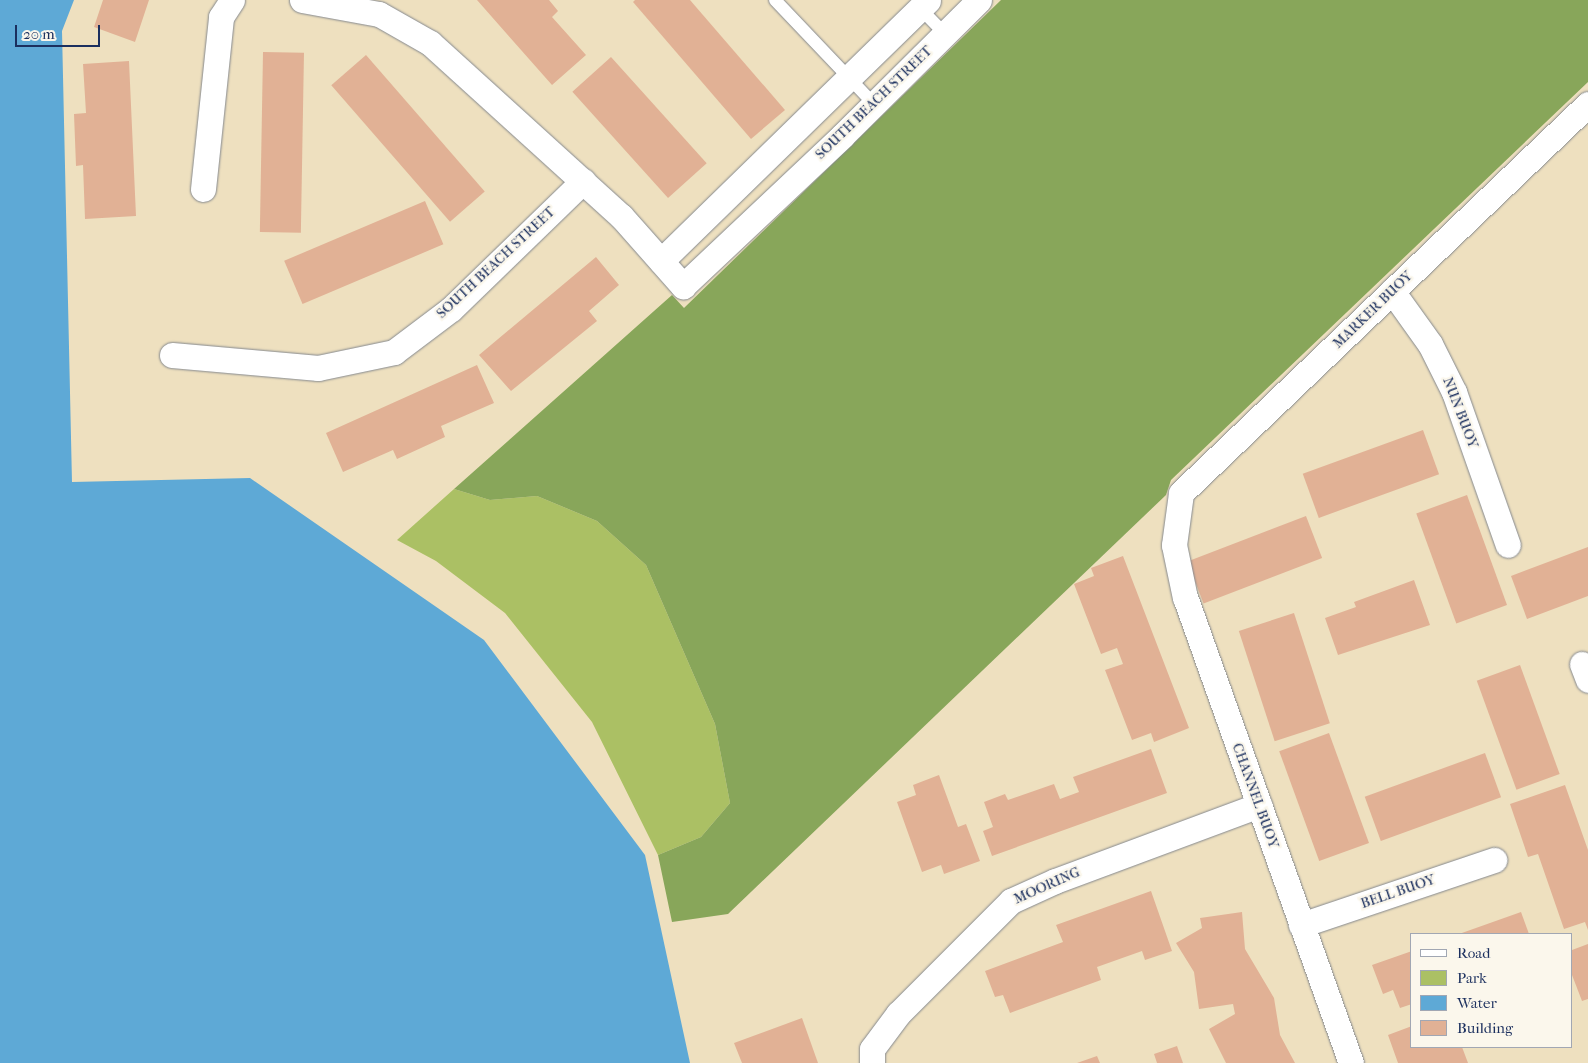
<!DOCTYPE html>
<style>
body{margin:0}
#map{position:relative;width:1588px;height:1063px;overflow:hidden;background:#eee0bf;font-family:"IM FELL French Canon",serif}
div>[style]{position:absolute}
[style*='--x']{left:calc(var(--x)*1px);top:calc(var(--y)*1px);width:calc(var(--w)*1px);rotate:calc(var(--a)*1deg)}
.green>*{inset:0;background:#abc064}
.forest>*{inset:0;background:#88a65a}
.water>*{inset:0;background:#5ea9d6}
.building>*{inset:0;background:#e1b195;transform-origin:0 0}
.roads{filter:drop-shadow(0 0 1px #84888e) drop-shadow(0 0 1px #84888e)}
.lane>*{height:12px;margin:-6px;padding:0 6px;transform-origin:6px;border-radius:6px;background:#fff}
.street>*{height:25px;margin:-12.5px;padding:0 12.5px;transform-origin:12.5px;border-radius:12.5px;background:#fff}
span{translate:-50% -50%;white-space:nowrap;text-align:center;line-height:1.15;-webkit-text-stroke:4.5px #fbf7ec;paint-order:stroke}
.street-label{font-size:14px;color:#1b2f5e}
.legend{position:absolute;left:1410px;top:933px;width:162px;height:115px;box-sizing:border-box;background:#fbf7ec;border:1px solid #a1a7b3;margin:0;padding:6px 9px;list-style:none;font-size:15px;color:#1b2f5e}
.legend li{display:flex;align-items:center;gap:10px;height:25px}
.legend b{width:25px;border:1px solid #a1a7b3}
.scale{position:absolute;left:15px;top:25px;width:85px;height:22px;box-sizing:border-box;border:2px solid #1b2f5e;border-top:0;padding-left:6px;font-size:15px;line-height:18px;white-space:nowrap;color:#1b2f5e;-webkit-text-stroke:4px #fbf7ec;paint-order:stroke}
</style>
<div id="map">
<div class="green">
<i style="clip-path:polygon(454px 489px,490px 500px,537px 496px,597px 521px,646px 565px,715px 724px,730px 803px,701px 837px,658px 855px,592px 722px,505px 613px,436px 561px,397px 540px)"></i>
</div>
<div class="forest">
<i style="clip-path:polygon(1001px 0,1588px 0,1588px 82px,1171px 480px,1166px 495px,728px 914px,672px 922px,658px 855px,701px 837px,730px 803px,715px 724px,646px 565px,597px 521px,537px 496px,490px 500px,454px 489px,672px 295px,684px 308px)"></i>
</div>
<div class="water">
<i style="clip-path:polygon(0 0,74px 0,62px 31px,72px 482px,250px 478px,484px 640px,645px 855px,690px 1063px,0 1063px)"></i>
</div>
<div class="building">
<i style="clip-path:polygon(103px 0,149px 0,135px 42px,94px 27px)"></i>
<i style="clip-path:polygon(477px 0,549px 0,558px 11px,552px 17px,586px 55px,552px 85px)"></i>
<i style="clip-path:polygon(635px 0,690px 0,785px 110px,751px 139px,633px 2px)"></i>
<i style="left:263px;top:52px;width:41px;height:180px;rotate:1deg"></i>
<i style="left:366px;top:55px;width:181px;height:46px;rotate:49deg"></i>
<i style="left:611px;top:57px;width:143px;height:52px;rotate:48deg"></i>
<i style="clip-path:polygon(129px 61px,136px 216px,85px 219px,83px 165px,76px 166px,74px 114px,86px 113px,83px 64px)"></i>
<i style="left:425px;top:201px;width:47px;height:153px;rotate:67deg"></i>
<i style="clip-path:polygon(596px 257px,619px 285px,589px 311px,597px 321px,511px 391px,479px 355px)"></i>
<i style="clip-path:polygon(477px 365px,494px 403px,441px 426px,445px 437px,397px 459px,393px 450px,343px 472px,326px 433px)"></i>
<i style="left:1423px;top:430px;width:47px;height:128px;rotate:70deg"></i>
<i style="left:1467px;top:495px;width:117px;height:54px;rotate:70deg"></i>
<i style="left:1306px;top:516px;width:45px;height:127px;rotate:69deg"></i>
<i style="clip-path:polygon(1588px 547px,1588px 596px,1527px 619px,1511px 576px)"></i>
<i style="clip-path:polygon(1123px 556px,1189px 728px,1154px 742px,1151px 733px,1132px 740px,1105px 670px,1123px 664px,1117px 648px,1101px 654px,1074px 584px,1094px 576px,1091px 568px)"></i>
<i style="clip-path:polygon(1414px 580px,1430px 625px,1338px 655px,1325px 618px,1356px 607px,1354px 602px)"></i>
<i style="left:1294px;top:613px;width:116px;height:58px;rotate:72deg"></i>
<i style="left:1520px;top:665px;width:116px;height:46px;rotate:70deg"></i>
<i style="left:1329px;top:733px;width:117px;height:53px;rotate:70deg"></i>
<i style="clip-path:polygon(1151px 749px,1167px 793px,992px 856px,983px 831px,993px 827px,984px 802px,1005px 794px,1008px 800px,1054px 784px,1060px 799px,1079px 792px,1073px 777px)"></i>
<i style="left:1485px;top:753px;width:47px;height:128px;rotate:70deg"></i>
<i style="clip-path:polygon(939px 775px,958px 827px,966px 824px,980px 861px,944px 874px,941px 865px,922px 872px,897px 802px,916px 795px,913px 785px)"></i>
<i style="clip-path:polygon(1565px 785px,1588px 850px,1588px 930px,1585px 922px,1564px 929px,1538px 854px,1528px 857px,1510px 804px)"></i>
<i style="clip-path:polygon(1151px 891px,1172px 951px,1145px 960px,1142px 951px,1097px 967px,1101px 980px,1010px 1013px,1003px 995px,995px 997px,985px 971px,1063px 942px,1056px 925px)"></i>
<i style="clip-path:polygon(1242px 912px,1245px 949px,1274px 998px,1280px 1035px,1295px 1063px,1226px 1063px,1209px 1029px,1235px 1014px,1233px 1004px,1199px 1009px,1194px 972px,1176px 943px,1202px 928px,1200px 918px)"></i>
<i style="clip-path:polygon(1521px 912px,1529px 934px,1459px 934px)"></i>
<i style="clip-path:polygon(1588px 944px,1588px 999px,1582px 1001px,1572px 975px,1572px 950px)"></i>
<i style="clip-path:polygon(1412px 951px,1412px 1004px,1400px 1008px,1393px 990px,1383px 994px,1372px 965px)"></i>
<i style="clip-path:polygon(802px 1018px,818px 1063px,742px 1063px,734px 1043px)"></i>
<i style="clip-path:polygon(1412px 1026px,1412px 1047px,1462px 1047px,1468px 1063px,1398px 1063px,1388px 1035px)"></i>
<i style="clip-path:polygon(1177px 1046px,1183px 1063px,1157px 1063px,1154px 1054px)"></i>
<i style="clip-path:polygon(1097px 1056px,1100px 1063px,1077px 1063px)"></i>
</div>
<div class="roads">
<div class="lane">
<i style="--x:775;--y:0;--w:144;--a:46.4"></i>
<i style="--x:917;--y:5;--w:40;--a:46"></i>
</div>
<div class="street">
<i style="--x:302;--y:0;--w:78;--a:10.3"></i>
<i style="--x:379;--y:14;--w:59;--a:29.6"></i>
<i style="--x:430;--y:43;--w:258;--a:42.2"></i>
<i style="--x:621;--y:216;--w:94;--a:48.5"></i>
<i style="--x:683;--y:286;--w:219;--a:-43.3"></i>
<i style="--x:842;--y:136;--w:193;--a:-44.8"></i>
<i style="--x:203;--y:189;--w:173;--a:-84"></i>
<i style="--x:221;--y:17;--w:20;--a:-57"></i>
<i style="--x:661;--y:261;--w:373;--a:-44.3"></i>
<i style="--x:1392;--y:291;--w:65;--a:54.4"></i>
<i style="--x:1430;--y:344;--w:54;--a:63.4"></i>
<i style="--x:1454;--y:392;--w:162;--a:70.6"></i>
<i style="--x:172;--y:355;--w:147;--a:5.1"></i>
<i style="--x:318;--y:368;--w:78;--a:-11.9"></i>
<i style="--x:394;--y:352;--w:71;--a:-37"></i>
<i style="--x:451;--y:309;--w:184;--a:-44.1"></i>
<i style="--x:1582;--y:664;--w:17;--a:69"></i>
<i style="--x:1301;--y:925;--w:204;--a:-18.6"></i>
<i style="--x:872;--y:1063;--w:14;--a:-90"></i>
<i style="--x:872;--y:1049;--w:44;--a:-53.4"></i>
<i style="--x:898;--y:1014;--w:160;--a:-45"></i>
<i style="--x:1011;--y:901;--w:48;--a:-24.4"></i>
<i style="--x:1055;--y:881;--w:218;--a:-20.4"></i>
<i style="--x:1351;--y:1063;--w:494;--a:-109.6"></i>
<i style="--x:1185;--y:598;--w:54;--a:-101.7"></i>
<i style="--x:1174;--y:545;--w:52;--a:-82.3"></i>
<i style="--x:1181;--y:493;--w:563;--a:-43.7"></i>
</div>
</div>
<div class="street-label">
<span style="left:874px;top:103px;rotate:-44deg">SOUTH BEACH STREET</span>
<span style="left:496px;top:263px;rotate:-43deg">SOUTH BEACH STREET</span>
<span style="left:1373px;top:310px;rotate:-44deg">MARKER BUOY</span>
<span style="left:1460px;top:413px;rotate:69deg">NUN BUOY</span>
<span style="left:1255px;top:796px;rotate:70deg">CHANNEL BUOY</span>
<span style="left:1047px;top:886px;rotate:-24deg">MOORING</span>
<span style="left:1398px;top:892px;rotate:-19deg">BELL BUOY</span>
</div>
<ul class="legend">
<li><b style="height:6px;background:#fff"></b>Road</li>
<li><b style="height:14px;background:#abc064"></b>Park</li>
<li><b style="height:14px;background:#5ea9d6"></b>Water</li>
<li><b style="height:14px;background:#e1b195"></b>Building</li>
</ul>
<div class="scale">20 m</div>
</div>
